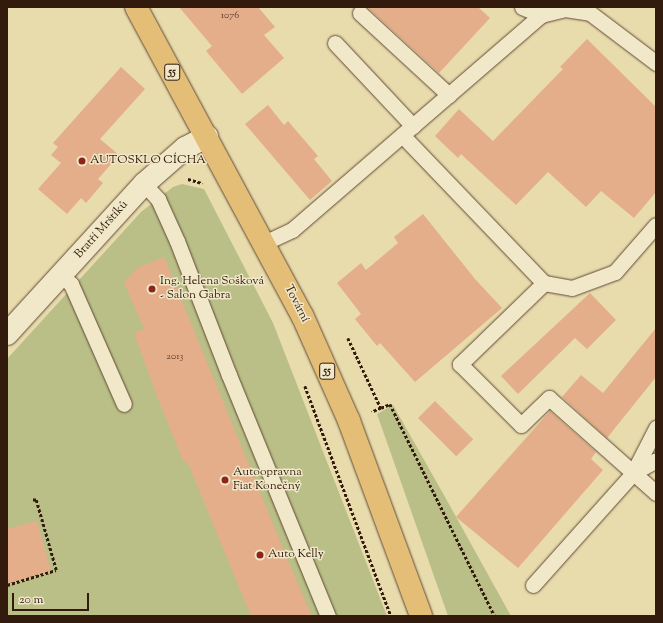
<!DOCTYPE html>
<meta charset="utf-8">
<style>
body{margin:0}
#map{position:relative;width:663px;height:623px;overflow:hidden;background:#e8dbac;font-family:"Sorts Mill Goudy",serif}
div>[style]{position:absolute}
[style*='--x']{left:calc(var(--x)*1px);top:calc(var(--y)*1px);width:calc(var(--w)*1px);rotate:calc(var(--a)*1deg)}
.green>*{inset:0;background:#b9bf87}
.building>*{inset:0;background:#e4ae8b;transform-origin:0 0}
.path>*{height:2.5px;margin-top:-1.25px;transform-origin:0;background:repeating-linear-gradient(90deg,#321a0d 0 3px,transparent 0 5px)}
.roads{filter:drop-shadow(0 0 1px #604a35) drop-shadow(0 0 1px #604a35)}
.service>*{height:15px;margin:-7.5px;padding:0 7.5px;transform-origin:7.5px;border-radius:7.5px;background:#f0e8c9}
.minor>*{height:22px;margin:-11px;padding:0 11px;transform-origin:11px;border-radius:11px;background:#f0e8c9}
.primary>*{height:22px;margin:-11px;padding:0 11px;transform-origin:11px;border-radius:11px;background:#e4be76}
.dots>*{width:11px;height:11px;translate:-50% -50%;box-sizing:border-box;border:2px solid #f0e8c9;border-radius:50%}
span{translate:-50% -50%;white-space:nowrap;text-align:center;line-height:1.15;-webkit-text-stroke:3px #f0e8c9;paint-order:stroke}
.number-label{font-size:10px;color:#5e3f2c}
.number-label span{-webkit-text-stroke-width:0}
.shield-label span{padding:1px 3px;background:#f0e8c9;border:1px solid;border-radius:3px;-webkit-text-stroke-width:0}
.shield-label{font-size:11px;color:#321a0d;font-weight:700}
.poi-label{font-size:12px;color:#321a0d}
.left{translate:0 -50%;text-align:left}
.street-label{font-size:12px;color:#321a0d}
.frame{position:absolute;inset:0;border:8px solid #321a0d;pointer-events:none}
.scale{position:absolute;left:12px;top:593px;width:77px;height:18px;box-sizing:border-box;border:2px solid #321a0d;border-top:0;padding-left:5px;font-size:12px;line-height:14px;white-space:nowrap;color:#321a0d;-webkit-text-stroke:3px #f0e8c9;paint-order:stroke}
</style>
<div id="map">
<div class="green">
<i style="clip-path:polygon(182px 184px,204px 189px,273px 323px,387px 616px,7px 616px,7px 359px,141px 212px,173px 187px)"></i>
<i style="clip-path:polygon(393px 405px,445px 497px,511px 616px,448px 616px,377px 414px)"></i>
</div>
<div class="building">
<i style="clip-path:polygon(179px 7px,258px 7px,275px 27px,264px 35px,284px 58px,242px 94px,206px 51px,212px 46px)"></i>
<i style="clip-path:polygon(367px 7px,478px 7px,490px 18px,439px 73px)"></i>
<i style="clip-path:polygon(587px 39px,656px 107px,656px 192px,634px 218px,601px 191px,586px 207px,548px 172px,516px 205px,461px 154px,458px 158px,435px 136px,459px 109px,493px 141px,563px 69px,560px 67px)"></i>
<i style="clip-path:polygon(121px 67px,145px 89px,100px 139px,119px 155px,98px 179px,103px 183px,86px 203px,81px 198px,67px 214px,38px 189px,61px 163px,51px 155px,58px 147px,53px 143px)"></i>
<i style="clip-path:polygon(268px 105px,284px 125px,288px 121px,318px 156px,314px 159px,332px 181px,310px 200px,245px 124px)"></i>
<i style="clip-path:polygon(423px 214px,475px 279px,502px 308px,415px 382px,380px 343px,377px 346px,355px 319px,361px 314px,337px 283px,361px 263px,366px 270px,398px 243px,394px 237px)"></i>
<i style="clip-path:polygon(164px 257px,291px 568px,312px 616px,251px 616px,187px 461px,184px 463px,158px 399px,134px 333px,144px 329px,124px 282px,137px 268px)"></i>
<i style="clip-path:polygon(590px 293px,616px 320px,587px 349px,575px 338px,518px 394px,501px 376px)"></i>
<i style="clip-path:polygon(656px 328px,656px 377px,607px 438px,562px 397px,581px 375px,603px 393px)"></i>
<i style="left:435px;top:401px;width:54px;height:24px;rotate:45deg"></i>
<i style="clip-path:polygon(550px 411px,596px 452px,591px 459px,603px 470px,518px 568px,456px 517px)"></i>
<i style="clip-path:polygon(37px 521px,51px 571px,7px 584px,7px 529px)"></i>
</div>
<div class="path">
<i style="--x:188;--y:179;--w:15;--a:16"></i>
<i style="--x:348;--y:338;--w:77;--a:64.8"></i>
<i style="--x:381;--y:408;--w:10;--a:156"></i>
<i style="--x:305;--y:386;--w:246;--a:69.5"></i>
<i style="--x:381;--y:408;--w:10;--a:-24"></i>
<i style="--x:390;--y:404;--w:237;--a:63.7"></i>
<i style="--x:7;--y:585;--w:51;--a:-17"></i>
<i style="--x:56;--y:570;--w:73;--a:-105.9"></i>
<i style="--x:36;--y:500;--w:4;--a:180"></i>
</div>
<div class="roads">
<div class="service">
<i style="--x:522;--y:7;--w:21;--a:23"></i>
<i style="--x:541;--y:15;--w:25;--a:-14"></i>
<i style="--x:565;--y:9;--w:25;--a:9"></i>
<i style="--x:590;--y:13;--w:83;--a:37.1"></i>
<i style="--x:360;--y:13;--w:121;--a:42.7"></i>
<i style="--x:335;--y:43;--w:114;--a:46.8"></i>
<i style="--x:402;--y:135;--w:205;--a:46.2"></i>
<i style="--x:544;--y:283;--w:117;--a:136"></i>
<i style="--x:460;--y:364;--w:86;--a:45"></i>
<i style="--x:521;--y:425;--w:39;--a:-44"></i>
<i style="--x:549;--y:398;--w:143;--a:41.6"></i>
<i style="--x:144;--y:184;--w:21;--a:47"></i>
<i style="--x:158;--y:199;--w:46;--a:65.7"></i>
<i style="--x:177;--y:241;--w:144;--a:68.8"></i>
<i style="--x:229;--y:375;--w:261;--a:67.7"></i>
<i style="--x:264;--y:243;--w:31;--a:-25"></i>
<i style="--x:292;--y:230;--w:329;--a:-40.8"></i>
<i style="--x:541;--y:15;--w:8;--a:-83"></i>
<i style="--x:60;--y:275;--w:14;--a:39"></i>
<i style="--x:71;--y:284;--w:131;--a:66.2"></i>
<i style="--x:544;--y:283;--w:28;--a:10"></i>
<i style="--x:572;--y:288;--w:46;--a:-20.4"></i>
<i style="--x:615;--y:272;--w:62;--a:-48.9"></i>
<i style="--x:633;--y:473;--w:51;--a:-62.9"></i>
<i style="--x:533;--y:585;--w:150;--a:-48.2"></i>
<i style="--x:633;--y:473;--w:26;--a:-29"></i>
</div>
<div class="minor">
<i style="--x:7;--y:334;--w:203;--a:-47.6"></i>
<i style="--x:144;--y:184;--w:55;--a:-41.3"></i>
<i style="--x:185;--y:148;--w:25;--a:-27"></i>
</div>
<div class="primary">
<i style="--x:136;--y:7;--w:352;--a:61.7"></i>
<i style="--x:303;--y:317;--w:114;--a:66.1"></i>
<i style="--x:349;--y:421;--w:208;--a:69.7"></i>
</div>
</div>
<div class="dots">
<i style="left:82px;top:161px;background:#8f2418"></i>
<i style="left:152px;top:289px;background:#8f2418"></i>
<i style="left:225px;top:480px;background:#8f2418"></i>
<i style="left:260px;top:555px;background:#8f2418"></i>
</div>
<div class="number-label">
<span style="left:230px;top:16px">1076</span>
<span style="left:175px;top:357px">2013</span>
</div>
<div class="shield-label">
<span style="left:172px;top:72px">55</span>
<span style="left:327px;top:371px">55</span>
</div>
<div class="poi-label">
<span class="left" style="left:90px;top:161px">AUTOSKLO CÍCHA</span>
<span class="left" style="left:160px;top:289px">Ing. Helena Sošková<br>- Salon Gabra</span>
<span class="left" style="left:233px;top:480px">Autoopravna<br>Fiat Konečný</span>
<span class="left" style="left:268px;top:555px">Auto Kelly</span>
</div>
<div class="street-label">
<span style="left:102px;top:230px;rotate:-48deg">Bratří Mrštíků</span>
<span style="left:296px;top:304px;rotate:63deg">Tovární</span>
</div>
<div class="frame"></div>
<div class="scale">20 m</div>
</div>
